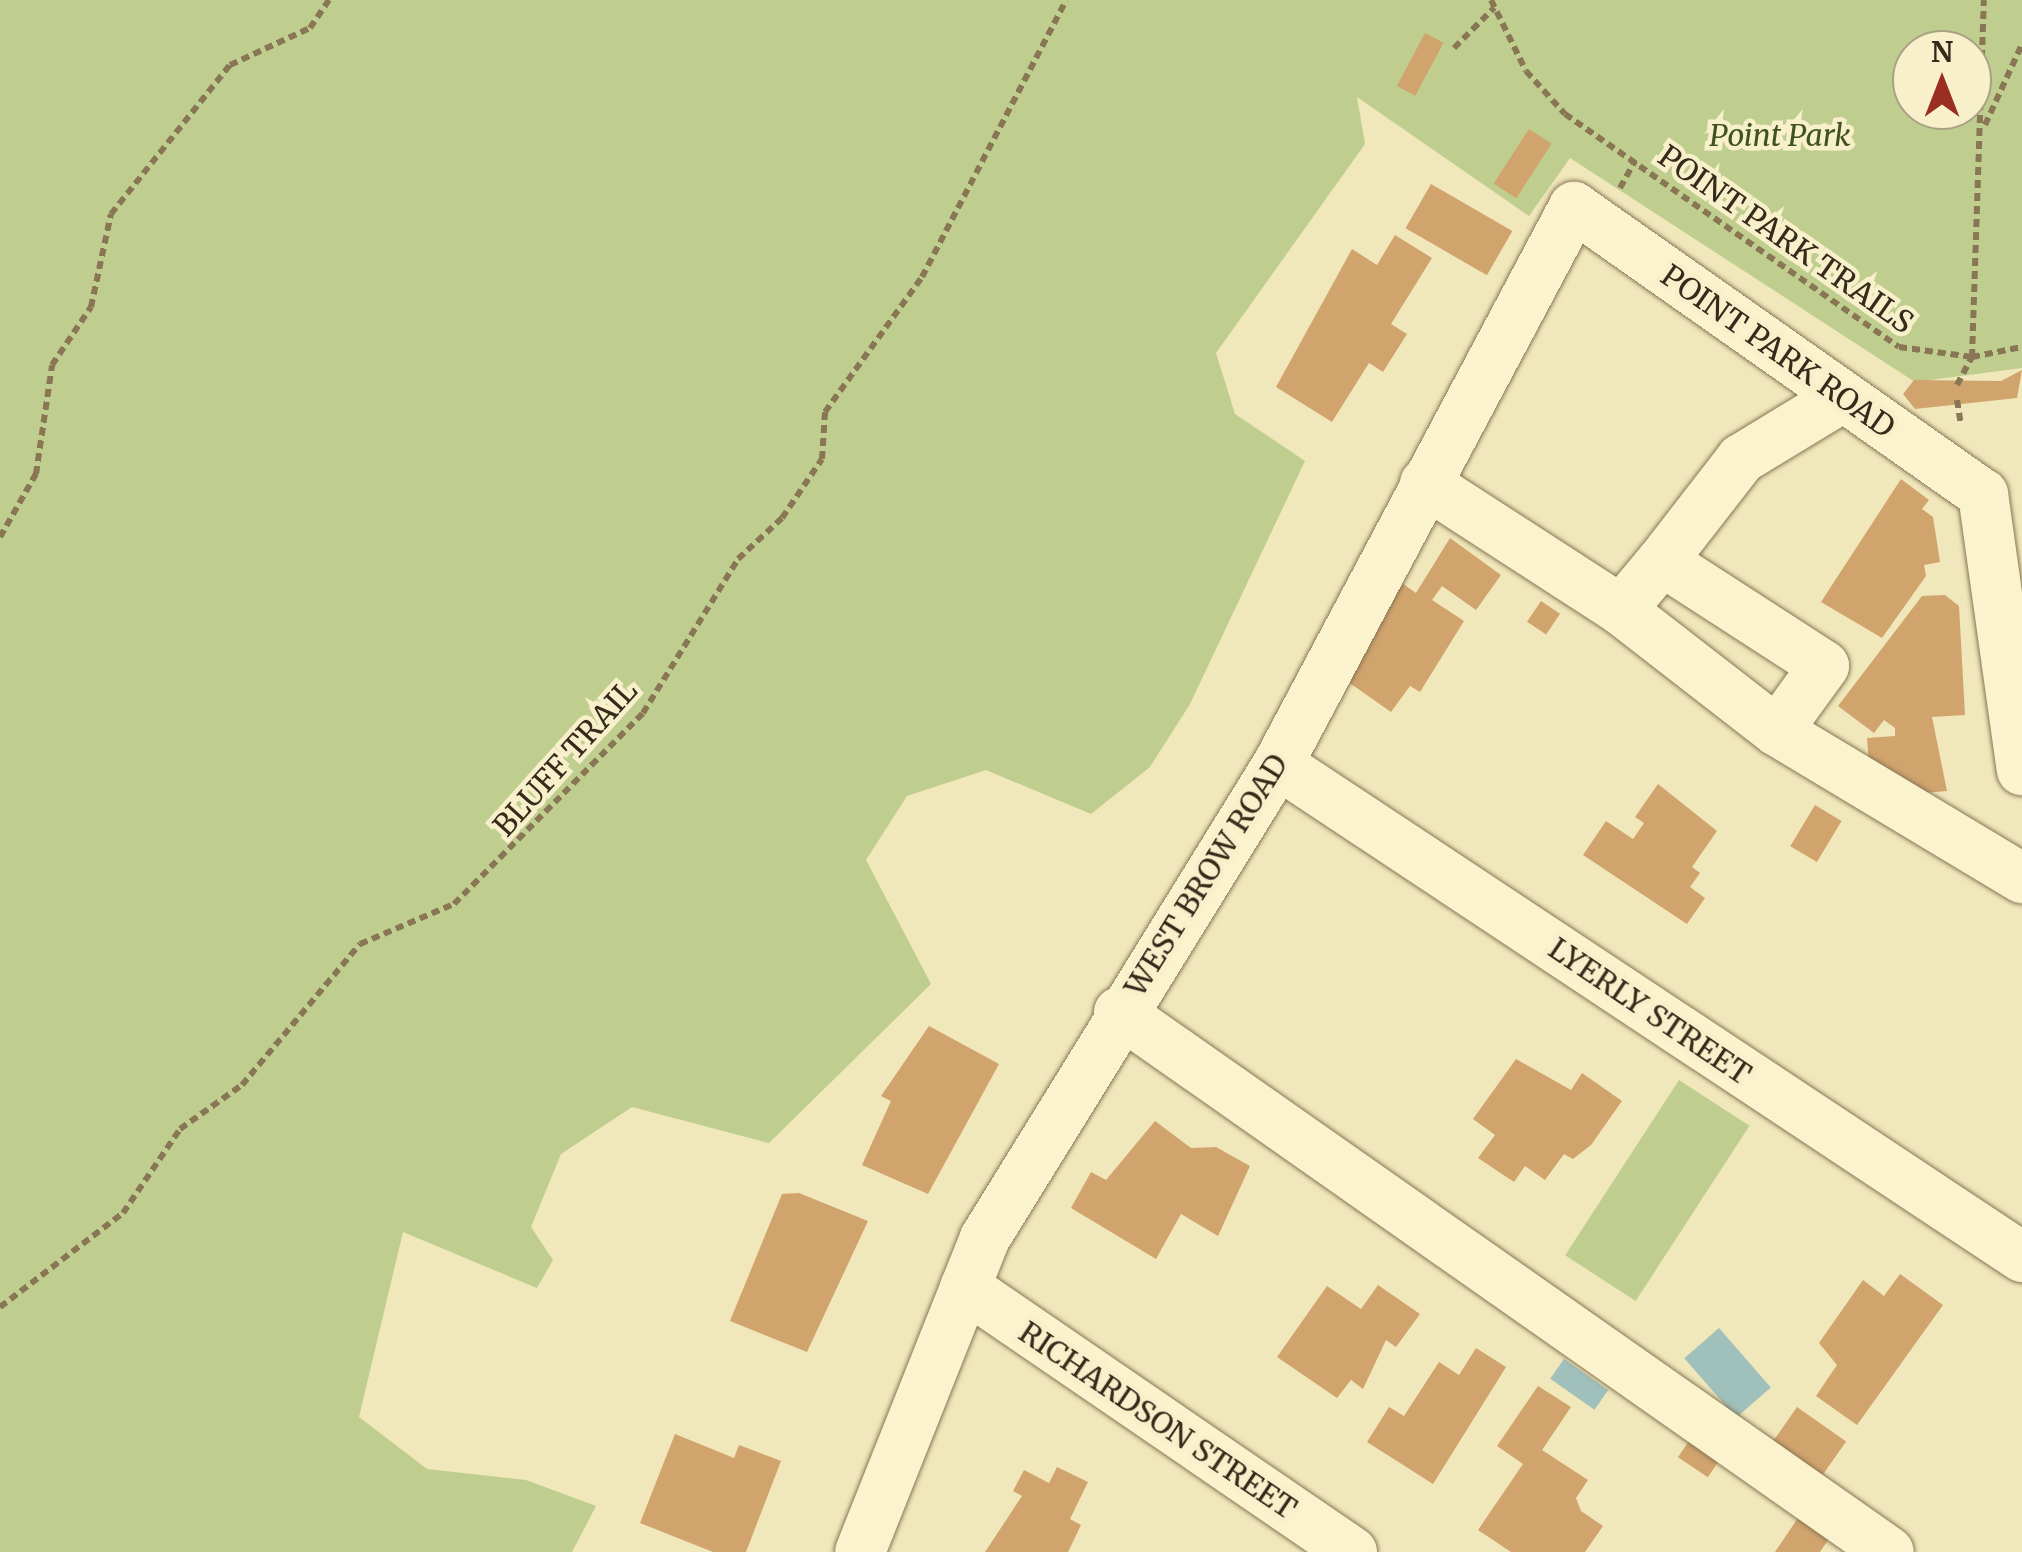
<!DOCTYPE html>
<style>
body{margin:0}
#map{position:relative;width:2022px;height:1552px;overflow:hidden;background:#f0e7bb;font-family:Merriweather,serif}
div>[style]{position:absolute}
[style*='--x']{left:calc(var(--x)*1px);top:calc(var(--y)*1px);width:calc(var(--w)*1px);rotate:calc(var(--a)*1deg)}
.green>*{inset:0;background:#bfce8f;transform-origin:0 0}
.water>*{inset:0;background:#9fc0bb;transform-origin:0 0}
.building>*{inset:0;background:#d1a46e;transform-origin:0 0}
.path>*{height:6px;margin-top:-3px;transform-origin:0;background:repeating-linear-gradient(90deg,#887654 0 8px,transparent 0 13px)}
.roads{filter:drop-shadow(0 0 2px #887654) drop-shadow(0 0 2px #887654)}
.minor>*{height:50px;margin:-25px;padding:0 25px;transform-origin:25px;border-radius:25px;background:#fbf3ce}
span{translate:-50% -50%;white-space:nowrap;text-align:center;line-height:1.15;-webkit-text-stroke:9px #f7f0cb;paint-order:stroke}
.park-label{font-size:30px;color:#40531f;font-style:italic}
.street-label{font-size:30px;color:#362b1a}
.north{position:absolute;left:1892px;top:30px;width:100px;height:100px;box-sizing:border-box;background:#f7f0cb;border:2px solid #aaa184;border-radius:50%;rotate:0deg;font-size:28px;font-weight:700;line-height:40px;text-align:center;color:#362b1a}
.north::after{content:'';display:block;margin:auto;width:35px;height:45px;background:#9a2f21;clip-path:polygon(50% 0,100% 100%,50% 72%,0 100%)}
</style>
<div id="map">
<div class="green">
<i style="clip-path:polygon(evenodd,0 0,2022px 0,2022px 368px,1915px 382px,1570px 158px,1529px 216px,1357px 97px,1365px 144px,1216px 353px,1235px 414px,1305px 461px,1190px 704px,1150px 767px,1091px 814px,986px 770px,907px 796px,866px 860px,931px 984px,769px 1143px,632px 1107px,561px 1154px,531px 1227px,553px 1260px,537px 1288px,403px 1232px,359px 1417px,427px 1469px,526px 1480px,596px 1506px,572px 1552px,0 1552px,0 0,1912px 50px,1972px 50px,1972px 110px,1912px 110px,1912px 50px)"></i>
<i style="left:1679px;top:1080px;width:84px;height:209px;rotate:33deg"></i>
</div>
<div class="water">
<i style="left:1719px;top:1328px;width:79px;height:46px;rotate:49deg"></i>
<i style="left:1564px;top:1359px;width:54px;height:24px;rotate:35deg"></i>
</div>
<div class="building">
<i style="left:1425px;top:33px;width:21px;height:60px;rotate:28deg"></i>
<i style="left:1529px;top:129px;width:27px;height:65px;rotate:33deg"></i>
<i style="left:1431px;top:184px;width:94px;height:51px;rotate:30deg"></i>
<i style="clip-path:polygon(1395px 235px,1432px 258px,1391px 324px,1407px 334px,1383px 372px,1369px 363px,1332px 422px,1276px 387px,1352px 249px,1377px 265px)"></i>
<i style="clip-path:polygon(2022px 370px,2017px 398px,1915px 409px,1903px 394px,1914px 380px,2001px 381px)"></i>
<i style="clip-path:polygon(1901px 479px,1929px 500px,1922px 509px,1933px 517px,1940px 562px,1924px 565px,1926px 576px,1882px 638px,1821px 602px)"></i>
<i style="clip-path:polygon(1450px 538px,1501px 575px,1476px 610px,1442px 586px,1432px 600px,1464px 621px,1420px 692px,1410px 686px,1391px 712px,1341px 677px,1399px 581px,1416px 593px)"></i>
<i style="clip-path:polygon(1945px 595px,1959px 606px,1965px 715px,1932px 717px,1947px 791px,1900px 795px,1870px 775px,1867px 738px,1895px 736px,1895px 728px,1884px 720px,1874px 733px,1838px 706px,1922px 596px)"></i>
<i style="left:1541px;top:601px;width:23px;height:25px;rotate:34deg"></i>
<i style="clip-path:polygon(1658px 784px,1717px 831px,1692px 867px,1700px 873px,1690px 887px,1705px 898px,1687px 924px,1583px 855px,1606px 821px,1633px 839px,1644px 823px,1635px 817px)"></i>
<i style="left:1815px;top:805px;width:31px;height:48px;rotate:31deg"></i>
<i style="clip-path:polygon(929px 1026px,999px 1064px,928px 1194px,862px 1165px,891px 1101px,881px 1096px)"></i>
<i style="clip-path:polygon(1516px 1059px,1571px 1090px,1582px 1073px,1622px 1101px,1591px 1145px,1573px 1159px,1564px 1154px,1545px 1180px,1525px 1166px,1514px 1182px,1478px 1158px,1495px 1135px,1473px 1119px)"></i>
<i style="clip-path:polygon(1155px 1121px,1191px 1148px,1216px 1147px,1250px 1166px,1218px 1236px,1181px 1214px,1156px 1259px,1071px 1208px,1091px 1172px,1106px 1180px)"></i>
<i style="clip-path:polygon(799px 1193px,868px 1221px,807px 1352px,730px 1321px,782px 1194px)"></i>
<i style="clip-path:polygon(1900px 1274px,1943px 1305px,1857px 1425px,1816px 1396px,1837px 1365px,1819px 1343px,1863px 1280px,1884px 1296px)"></i>
<i style="clip-path:polygon(1378px 1285px,1420px 1314px,1396px 1347px,1386px 1340px,1363px 1389px,1351px 1380px,1337px 1398px,1277px 1357px,1327px 1286px,1361px 1309px)"></i>
<i style="clip-path:polygon(1476px 1348px,1506px 1367px,1433px 1484px,1367px 1442px,1389px 1407px,1404px 1416px,1439px 1362px,1459px 1375px)"></i>
<i style="clip-path:polygon(1538px 1386px,1571px 1407px,1542px 1450px,1588px 1480px,1576px 1498px,1581px 1511px,1603px 1526px,1585px 1552px,1511px 1552px,1478px 1530px,1523px 1464px,1497px 1446px)"></i>
<i style="left:1797px;top:1407px;width:60px;height:42px;rotate:35deg"></i>
<i style="left:1697px;top:1429px;width:36px;height:34px;rotate:34deg"></i>
<i style="clip-path:polygon(675px 1434px,734px 1458px,739px 1445px,781px 1461px,746px 1552px,713px 1552px,640px 1523px)"></i>
<i style="clip-path:polygon(1057px 1467px,1088px 1482px,1070px 1519px,1081px 1525px,1068px 1552px,985px 1552px,1022px 1496px,1013px 1491px,1024px 1470px,1049px 1483px)"></i>
<i style="clip-path:polygon(1802px 1512px,1833px 1533px,1820px 1552px,1775px 1552px)"></i>
</div>
<div class="path">
<i style="--x:1491;--y:0;--w:79;--a:63.8"></i>
<i style="--x:1526;--y:71;--w:58;--a:47.8"></i>
<i style="--x:1565;--y:114;--w:407;--a:34.9"></i>
<i style="--x:1899;--y:347;--w:74;--a:7.8"></i>
<i style="--x:1972;--y:357;--w:51;--a:-11.3"></i>
<i style="--x:1454;--y:48;--w:57;--a:-45"></i>
<i style="--x:1985;--y:125;--w:89;--a:-65.4"></i>
<i style="--x:1620;--y:188;--w:31;--a:-61"></i>
<i style="--x:1957;--y:385;--w:32;--a:-62"></i>
<i style="--x:1972;--y:357;--w:357;--a:-88.1"></i>
<i style="--x:1957;--y:400;--w:24;--a:81"></i>
<i style="--x:0;--y:537;--w:73;--a:-60.3"></i>
<i style="--x:36;--y:474;--w:110;--a:-81.6"></i>
<i style="--x:52;--y:365;--w:70;--a:-56.1"></i>
<i style="--x:91;--y:307;--w:95;--a:-77.9"></i>
<i style="--x:111;--y:214;--w:191;--a:-51.4"></i>
<i style="--x:230;--y:65;--w:88;--a:-24.8"></i>
<i style="--x:310;--y:28;--w:34;--a:-56"></i>
<i style="--x:0;--y:1307;--w:155;--a:-37.4"></i>
<i style="--x:123;--y:1213;--w:102;--a:-55.8"></i>
<i style="--x:180;--y:1129;--w:76;--a:-35.4"></i>
<i style="--x:242;--y:1085;--w:184;--a:-50.1"></i>
<i style="--x:360;--y:944;--w:102;--a:-23.1"></i>
<i style="--x:454;--y:904;--w:269;--a:-45.3"></i>
<i style="--x:643;--y:713;--w:181;--a:-58.3"></i>
<i style="--x:738;--y:559;--w:60;--a:-43"></i>
<i style="--x:782;--y:518;--w:71;--a:-55.9"></i>
<i style="--x:822;--y:459;--w:47;--a:-86.3"></i>
<i style="--x:825;--y:412;--w:166;--a:-54.3"></i>
<i style="--x:922;--y:277;--w:312;--a:-62.5"></i>
</div>
<div class="roads">
<div class="minor">
<i style="--x:1425;--y:483;--w:234;--a:32.9"></i>
<i style="--x:1621;--y:610;--w:197;--a:37.8"></i>
<i style="--x:1777;--y:731;--w:286;--a:31"></i>
<i style="--x:1662;--y:561;--w:129;--a:-52.2"></i>
<i style="--x:1741;--y:459;--w:119;--a:-31.3"></i>
<i style="--x:1621;--y:610;--w:64;--a:-50.1"></i>
<i style="--x:1662;--y:561;--w:193;--a:32.9"></i>
<i style="--x:1824;--y:666;--w:80;--a:125.9"></i>
<i style="--x:1278;--y:764;--w:893;--a:33.53"></i>
<i style="--x:1119;--y:1012;--w:940;--a:35.04"></i>
<i style="--x:965;--y:1287;--w:469;--a:34.4"></i>
<i style="--x:860;--y:1552;--w:338;--a:-68.3"></i>
<i style="--x:985;--y:1238;--w:557;--a:-58.28"></i>
<i style="--x:1278;--y:764;--w:631;--a:-62.01"></i>
<i style="--x:1574;--y:207;--w:500;--a:35.1"></i>
<i style="--x:1983;--y:494;--w:279;--a:82"></i>
</div>
</div>
<div class="park-label">
<span style="left:1780px;top:135px">Point Park</span>
</div>
<div class="street-label">
<span style="left:1786px;top:239px;rotate:35deg">POINT PARK TRAILS</span>
<span style="left:1778px;top:351px;rotate:35deg">POINT PARK ROAD</span>
<span style="left:565px;top:758px;rotate:-48deg">BLUFF TRAIL</span>
<span style="left:1206px;top:875px;rotate:-58deg">WEST BROW ROAD</span>
<span style="left:1650px;top:1011px;rotate:34deg">LYERLY STREET</span>
<span style="left:1158px;top:1420px;rotate:34deg">RICHARDSON STREET</span>
</div>
<div class="north">N</div>
</div>
